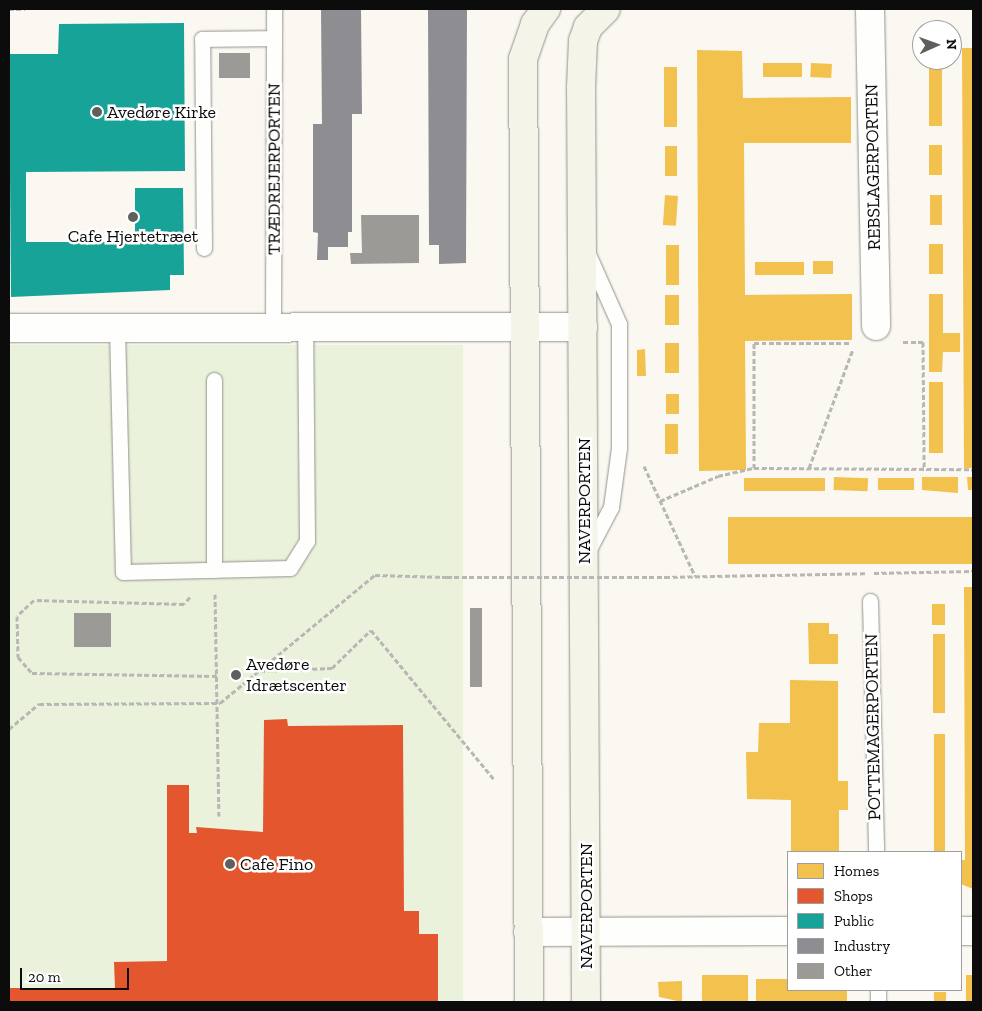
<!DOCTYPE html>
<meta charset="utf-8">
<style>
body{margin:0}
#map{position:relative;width:982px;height:1011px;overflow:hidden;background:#faf8f0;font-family:"Zilla Slab",serif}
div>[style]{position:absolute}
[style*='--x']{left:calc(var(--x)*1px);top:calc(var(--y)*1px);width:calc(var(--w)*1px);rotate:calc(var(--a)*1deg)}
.pitch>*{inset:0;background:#eaf2db;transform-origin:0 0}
.homes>*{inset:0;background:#f2c14e;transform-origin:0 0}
.shops>*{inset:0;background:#e4572e}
.public>*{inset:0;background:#17a398}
.industry>*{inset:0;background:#8d8d92}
.building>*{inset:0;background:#9c9a96;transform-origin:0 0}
.path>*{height:3px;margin-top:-1.5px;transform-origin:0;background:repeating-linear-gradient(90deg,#b7b7b5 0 5px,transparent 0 7.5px)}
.roads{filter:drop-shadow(0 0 1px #93928f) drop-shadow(0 0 1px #93928f)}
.lane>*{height:15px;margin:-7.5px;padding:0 7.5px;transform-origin:7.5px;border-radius:7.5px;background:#fefefd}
.street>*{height:28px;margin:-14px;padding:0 14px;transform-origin:14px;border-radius:14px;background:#fefefd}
.secondary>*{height:28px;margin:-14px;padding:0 14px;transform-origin:14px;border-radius:14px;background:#f4f4e8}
.path-bridge>*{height:3px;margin-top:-1.5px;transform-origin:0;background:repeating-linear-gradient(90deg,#b7b7b5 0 5px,transparent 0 7.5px)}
.dots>*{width:14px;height:14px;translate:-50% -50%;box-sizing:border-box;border:2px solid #fff;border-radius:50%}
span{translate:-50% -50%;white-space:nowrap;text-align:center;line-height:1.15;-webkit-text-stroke:5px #fff;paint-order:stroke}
.poi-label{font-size:18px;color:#0c0c0c}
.left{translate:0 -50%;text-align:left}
.street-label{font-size:18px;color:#0c0c0c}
.frame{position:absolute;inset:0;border:10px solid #0c0c0c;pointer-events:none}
.legend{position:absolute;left:787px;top:851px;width:175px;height:140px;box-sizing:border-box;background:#fff;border:1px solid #9e9e9e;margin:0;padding:6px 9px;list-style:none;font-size:15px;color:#0c0c0c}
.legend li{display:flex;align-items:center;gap:10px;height:25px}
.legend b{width:25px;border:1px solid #9e9e9e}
.north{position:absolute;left:912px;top:20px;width:50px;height:50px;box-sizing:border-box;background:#fff;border:1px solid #9e9e9e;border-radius:50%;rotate:88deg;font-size:14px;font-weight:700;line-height:20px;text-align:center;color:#0c0c0c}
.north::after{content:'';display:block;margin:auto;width:18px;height:22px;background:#5f5f5c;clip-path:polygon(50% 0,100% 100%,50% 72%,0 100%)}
.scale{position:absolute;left:20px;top:968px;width:109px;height:22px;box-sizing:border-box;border:2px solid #0c0c0c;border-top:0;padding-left:6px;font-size:15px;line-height:18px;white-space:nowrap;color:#0c0c0c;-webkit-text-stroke:4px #fff;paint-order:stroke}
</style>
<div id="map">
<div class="pitch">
<i style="left:463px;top:345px;width:657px;height:454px;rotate:90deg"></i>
</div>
<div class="homes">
<i style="clip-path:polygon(962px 48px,973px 48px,973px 468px,964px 468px)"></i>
<i style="clip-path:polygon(697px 50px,742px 51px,743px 98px,851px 97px,851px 143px,744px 143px,745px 295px,852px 294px,852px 340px,745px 341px,746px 470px,699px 471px)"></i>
<i style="left:763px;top:63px;width:39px;height:14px"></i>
<i style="left:811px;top:63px;width:21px;height:14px;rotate:3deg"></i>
<i style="left:664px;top:67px;width:13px;height:60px"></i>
<i style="left:929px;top:67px;width:13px;height:59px"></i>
<i style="left:929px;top:145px;width:13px;height:30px"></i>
<i style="left:665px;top:146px;width:12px;height:30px"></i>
<i style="left:665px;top:195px;width:13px;height:30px;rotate:4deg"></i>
<i style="left:930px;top:195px;width:12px;height:30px"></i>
<i style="left:929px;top:244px;width:14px;height:30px"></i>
<i style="left:666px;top:245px;width:13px;height:40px"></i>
<i style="left:813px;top:261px;width:20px;height:13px"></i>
<i style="left:804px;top:262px;width:13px;height:49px;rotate:90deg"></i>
<i style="clip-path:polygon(929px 294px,943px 294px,943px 333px,960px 333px,960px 352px,943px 352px,942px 372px,929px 372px)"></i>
<i style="left:665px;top:295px;width:14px;height:30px"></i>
<i style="left:679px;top:343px;width:30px;height:14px;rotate:90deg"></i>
<i style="clip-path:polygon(645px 349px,646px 376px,637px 376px,637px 350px)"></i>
<i style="left:929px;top:382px;width:14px;height:71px"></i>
<i style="left:666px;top:394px;width:13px;height:20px"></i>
<i style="left:665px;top:424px;width:13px;height:30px"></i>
<i style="left:834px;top:477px;width:34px;height:13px;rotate:2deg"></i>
<i style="clip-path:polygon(922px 477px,958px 477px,958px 493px,922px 490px)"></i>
<i style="clip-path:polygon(967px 477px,973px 477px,973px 490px,968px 490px)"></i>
<i style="left:744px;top:478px;width:81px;height:13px"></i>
<i style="left:878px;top:478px;width:36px;height:12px"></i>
<i style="left:973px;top:517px;width:47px;height:245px;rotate:90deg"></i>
<i style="clip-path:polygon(964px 587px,973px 587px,973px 889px,961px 884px,961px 860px,965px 860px)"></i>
<i style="left:945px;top:604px;width:21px;height:13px;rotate:90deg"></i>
<i style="clip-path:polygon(808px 623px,829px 623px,829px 634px,838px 634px,838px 664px,809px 664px)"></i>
<i style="left:933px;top:634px;width:12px;height:79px"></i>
<i style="clip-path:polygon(790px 680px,838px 681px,838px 781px,848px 781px,848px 810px,839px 810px,839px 852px,791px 852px,791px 800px,747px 799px,746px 752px,758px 752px,759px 723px,790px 723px)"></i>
<i style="left:934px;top:734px;width:11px;height:118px"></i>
<i style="left:702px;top:975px;width:46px;height:27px"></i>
<i style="left:966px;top:975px;width:7px;height:27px"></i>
<i style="clip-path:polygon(756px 979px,788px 979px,788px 990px,847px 990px,847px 1002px,756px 1002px)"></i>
<i style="clip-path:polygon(682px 981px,682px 1002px,659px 997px,658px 982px)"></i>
<i style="left:934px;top:992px;width:12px;height:10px"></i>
</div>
<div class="shops">
<i style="clip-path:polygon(287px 719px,288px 726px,403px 725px,404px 911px,419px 911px,419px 934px,438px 934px,438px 1002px,9px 1002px,9px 988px,115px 988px,114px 962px,167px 961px,167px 785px,189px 785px,189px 833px,197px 833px,196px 827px,263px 832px,264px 720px)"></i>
</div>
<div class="public">
<i style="clip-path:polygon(184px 23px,185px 171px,26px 172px,26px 242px,135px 242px,135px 188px,183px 188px,184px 275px,170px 275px,170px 290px,11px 297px,9px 54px,58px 54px,59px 24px)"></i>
</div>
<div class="industry">
<i style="clip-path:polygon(321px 9px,361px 9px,362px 114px,352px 114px,352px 232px,348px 232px,348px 247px,328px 247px,328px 260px,317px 260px,318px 233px,313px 232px,313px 124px,322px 124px)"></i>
<i style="clip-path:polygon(428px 9px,467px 9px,466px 263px,439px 264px,439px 245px,429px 245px)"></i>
</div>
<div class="building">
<i style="left:219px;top:53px;width:31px;height:25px"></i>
<i style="clip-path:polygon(361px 215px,419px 215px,419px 263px,351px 264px,350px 253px,362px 253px)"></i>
<i style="left:470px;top:608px;width:12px;height:79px"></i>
<i style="left:74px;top:613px;width:37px;height:34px"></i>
</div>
<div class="path">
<i style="--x:9;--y:9;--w:16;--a:0"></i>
<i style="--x:903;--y:342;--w:20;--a:0"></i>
<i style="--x:923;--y:342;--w:127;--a:89.5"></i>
<i style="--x:644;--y:466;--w:121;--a:65.1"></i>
<i style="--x:754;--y:468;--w:125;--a:-90"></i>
<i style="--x:754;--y:343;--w:95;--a:0"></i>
<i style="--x:809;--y:468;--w:127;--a:-69.7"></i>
<i style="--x:660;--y:501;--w:63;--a:-23.3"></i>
<i style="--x:718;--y:476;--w:37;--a:-13"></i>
<i style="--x:754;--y:468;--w:219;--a:0.3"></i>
<i style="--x:874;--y:573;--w:99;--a:-1.2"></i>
<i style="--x:665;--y:577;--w:200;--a:-1.1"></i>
<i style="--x:215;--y:594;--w:222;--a:89"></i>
<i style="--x:190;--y:597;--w:9;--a:131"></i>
<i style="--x:184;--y:604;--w:150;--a:-178.5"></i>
<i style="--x:34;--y:600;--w:23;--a:137"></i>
<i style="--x:17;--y:616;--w:41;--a:88.6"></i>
<i style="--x:18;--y:657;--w:21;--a:49"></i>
<i style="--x:32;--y:673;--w:185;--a:0.9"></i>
<i style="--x:260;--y:671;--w:72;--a:-2.4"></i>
<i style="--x:332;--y:668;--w:54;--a:-44.3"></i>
<i style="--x:371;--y:630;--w:193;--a:50.5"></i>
<i style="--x:9;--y:729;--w:39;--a:-40"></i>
<i style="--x:39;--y:704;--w:181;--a:-0.3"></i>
<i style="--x:220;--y:703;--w:201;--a:-39.6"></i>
<i style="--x:375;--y:575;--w:72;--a:1.6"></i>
</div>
<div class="roads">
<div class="lane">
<i style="--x:204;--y:248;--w:209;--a:-90.5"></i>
<i style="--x:202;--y:39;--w:72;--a:-0.8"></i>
<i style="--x:588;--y:254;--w:77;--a:66.1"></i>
<i style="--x:619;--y:324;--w:124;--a:90"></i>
<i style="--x:619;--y:448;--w:60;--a:97.7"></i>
<i style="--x:611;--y:507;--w:50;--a:117.6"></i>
<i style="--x:117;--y:328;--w:244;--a:88.6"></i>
<i style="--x:123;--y:572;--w:167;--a:-1.4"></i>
<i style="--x:290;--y:568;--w:32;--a:-58"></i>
<i style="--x:307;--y:541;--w:213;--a:-90.5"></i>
<i style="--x:273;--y:328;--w:319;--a:-89.8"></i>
<i style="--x:214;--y:570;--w:190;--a:-90"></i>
<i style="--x:870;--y:601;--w:251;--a:88.6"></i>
<i style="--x:878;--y:990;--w:12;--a:90"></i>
</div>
<div class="street">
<i style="--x:870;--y:9;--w:317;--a:88.9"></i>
<i style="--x:9;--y:328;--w:574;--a:-0.1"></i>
<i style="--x:961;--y:931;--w:12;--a:0"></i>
<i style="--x:528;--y:932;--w:260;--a:-0.2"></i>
</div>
<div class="secondary">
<i style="--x:529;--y:1002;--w:943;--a:-90.36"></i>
<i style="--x:523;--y:59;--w:37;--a:-71"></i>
<i style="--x:535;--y:24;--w:19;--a:-54"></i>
<i style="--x:586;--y:1002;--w:914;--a:-90.31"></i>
<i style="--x:581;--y:88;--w:47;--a:-87.6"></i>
<i style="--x:583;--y:41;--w:15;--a:-70"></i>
<i style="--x:588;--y:27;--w:25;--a:-45"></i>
</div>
</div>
<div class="path-bridge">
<i style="--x:447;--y:577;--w:218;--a:0"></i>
</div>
<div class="dots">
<i style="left:97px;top:112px;background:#5f5f5c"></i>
<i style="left:133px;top:217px;background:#5f5f5c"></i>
<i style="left:236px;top:675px;background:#5f5f5c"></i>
<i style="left:230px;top:864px;background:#5f5f5c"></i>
</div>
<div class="poi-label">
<span class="left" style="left:107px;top:112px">Avedøre Kirke</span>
<span style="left:133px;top:236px">Cafe Hjertetræet</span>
<span class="left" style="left:246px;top:675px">Avedøre<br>Idrætscenter</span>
<span class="left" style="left:240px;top:864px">Cafe Fino</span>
</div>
<div class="street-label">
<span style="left:873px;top:167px;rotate:-91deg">REBSLAGERPORTEN</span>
<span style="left:274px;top:169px;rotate:-90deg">TRÆDREJERPORTEN</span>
<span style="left:584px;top:501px;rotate:-90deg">NAVERPORTEN</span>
<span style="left:873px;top:727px;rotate:-91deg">POTTEMAGERPORTEN</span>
<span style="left:586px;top:906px;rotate:-90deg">NAVERPORTEN</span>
</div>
<div class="frame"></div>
<ul class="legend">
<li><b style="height:14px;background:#f2c14e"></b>Homes</li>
<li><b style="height:14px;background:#e4572e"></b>Shops</li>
<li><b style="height:14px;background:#17a398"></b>Public</li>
<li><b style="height:14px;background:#8d8d92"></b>Industry</li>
<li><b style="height:14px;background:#9c9a96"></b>Other</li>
</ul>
<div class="north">N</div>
<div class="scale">20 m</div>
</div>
